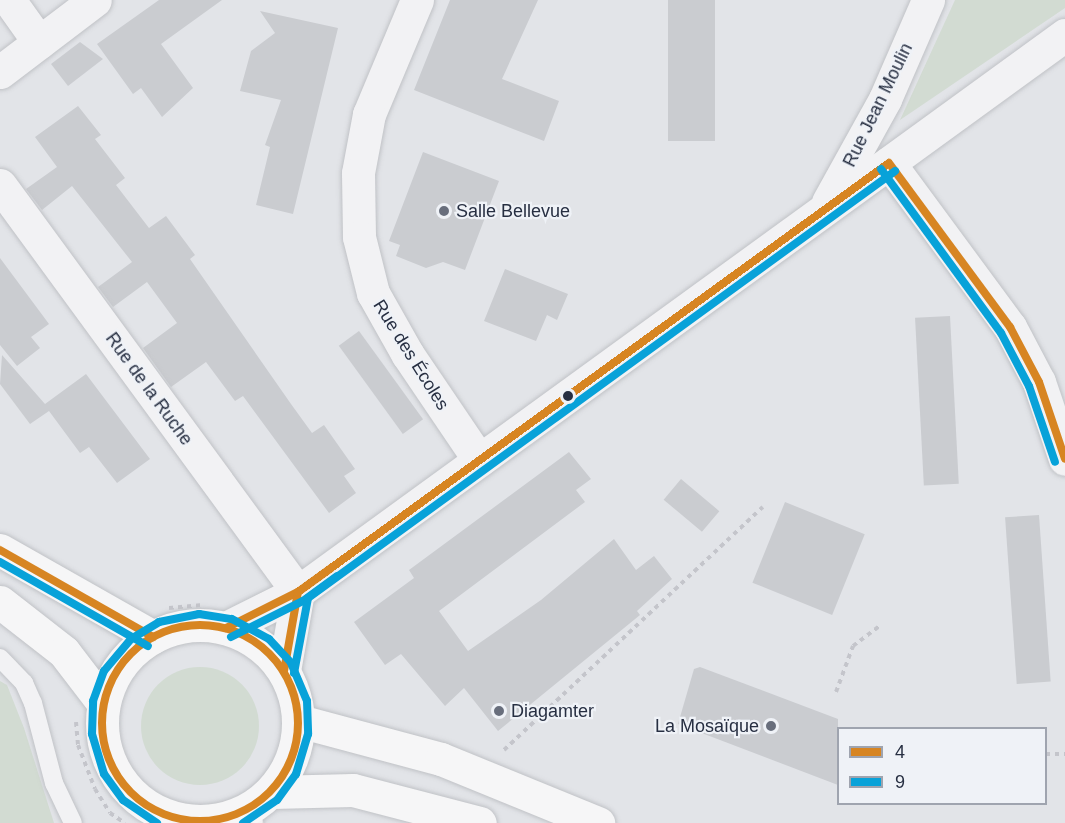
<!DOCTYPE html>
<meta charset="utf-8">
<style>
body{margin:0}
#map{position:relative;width:1065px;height:823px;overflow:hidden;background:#e2e4e8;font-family:Helvetica,sans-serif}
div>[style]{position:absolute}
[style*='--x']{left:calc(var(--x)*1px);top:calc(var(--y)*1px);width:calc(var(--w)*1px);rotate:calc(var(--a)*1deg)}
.green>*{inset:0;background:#d2dbd2}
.round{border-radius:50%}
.building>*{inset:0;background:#caccd0;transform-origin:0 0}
.path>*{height:4px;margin-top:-2px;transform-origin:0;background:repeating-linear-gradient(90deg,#c4c5cb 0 4.5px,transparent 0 9px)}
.roads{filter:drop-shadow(0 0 2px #c0c2c6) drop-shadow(0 0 2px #c0c2c6)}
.service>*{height:18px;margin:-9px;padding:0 9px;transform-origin:9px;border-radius:9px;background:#f2f2f4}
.minor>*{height:33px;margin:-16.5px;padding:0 16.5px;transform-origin:16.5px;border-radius:16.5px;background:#f2f2f4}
.primary>*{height:33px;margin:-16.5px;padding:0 16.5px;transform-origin:16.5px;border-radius:16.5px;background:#f6f6f7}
.primary>.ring{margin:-16.5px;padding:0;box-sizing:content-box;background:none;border:33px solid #f6f6f7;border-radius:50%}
.bus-1>*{height:8px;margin:-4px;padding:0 4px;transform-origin:4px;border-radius:4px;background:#d78522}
.bus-1>.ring{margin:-4px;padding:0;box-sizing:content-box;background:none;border:8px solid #d78522;border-radius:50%}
.bus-2>*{height:8px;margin:-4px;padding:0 4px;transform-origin:4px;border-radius:4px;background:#08a2d9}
.dots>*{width:16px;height:16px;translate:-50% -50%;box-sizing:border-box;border:3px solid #eff2f7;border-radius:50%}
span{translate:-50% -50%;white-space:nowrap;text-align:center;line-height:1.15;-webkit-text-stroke:4.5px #eff2f7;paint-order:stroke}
.street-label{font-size:18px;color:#272f42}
.poi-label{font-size:18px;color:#272f42}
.left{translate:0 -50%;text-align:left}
.right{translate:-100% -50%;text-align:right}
.legend{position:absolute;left:837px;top:727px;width:210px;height:78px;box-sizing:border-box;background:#eff2f7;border:2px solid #9fa4af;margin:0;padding:8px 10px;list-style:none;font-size:18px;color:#272f42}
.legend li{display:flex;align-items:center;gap:12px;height:30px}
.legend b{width:30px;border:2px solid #9fa4af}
</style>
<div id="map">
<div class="green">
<i style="clip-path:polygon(955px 0,1065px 0,1065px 8px,900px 120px)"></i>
<i class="round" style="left:141px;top:667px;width:118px;height:118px"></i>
<i style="clip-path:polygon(0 681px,7px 685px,24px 728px,54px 823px,0 823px)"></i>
</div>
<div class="building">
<i style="clip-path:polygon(159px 0,222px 0,161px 44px,193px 88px,162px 117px,141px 88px,133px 94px,97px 44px)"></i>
<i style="clip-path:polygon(450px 0,538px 0,502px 79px,559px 101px,544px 141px,414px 90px)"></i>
<i style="left:668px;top:0;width:47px;height:141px"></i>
<i style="clip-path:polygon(260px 11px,338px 28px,293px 214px,256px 205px,270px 147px,265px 145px,281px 100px,240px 91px,251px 51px,275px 33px)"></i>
<i style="clip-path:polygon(80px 42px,103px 59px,68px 86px,51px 64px)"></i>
<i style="clip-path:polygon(78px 106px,101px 135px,95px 139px,125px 178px,116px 185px,149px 228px,166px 216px,195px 255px,190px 259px,291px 404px,312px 433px,324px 425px,355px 469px,344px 476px,356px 493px,329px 513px,243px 396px,235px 401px,206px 362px,171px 387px,143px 348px,177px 323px,147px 282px,113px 307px,98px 287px,132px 262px,72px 186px,42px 210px,26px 189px,57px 167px,35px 137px)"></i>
<i style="clip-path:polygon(423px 152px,499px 181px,465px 270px,443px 262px,426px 268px,396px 256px,400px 245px,389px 241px)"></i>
<i style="clip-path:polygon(0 258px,49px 324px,31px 337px,40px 348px,17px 366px,0 345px)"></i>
<i style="clip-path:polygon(505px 269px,568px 294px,557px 320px,547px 315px,536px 341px,484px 321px)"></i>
<i style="left:950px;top:316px;width:168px;height:35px;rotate:87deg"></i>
<i style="left:359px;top:331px;width:109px;height:25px;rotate:54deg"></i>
<i style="clip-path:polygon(2px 355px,45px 404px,86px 374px,150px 459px,117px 483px,89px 447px,80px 453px,49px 411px,30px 424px,0 384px)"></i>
<i style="clip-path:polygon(569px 452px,591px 479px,576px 490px,585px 502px,439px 611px,468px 651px,541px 600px,614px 539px,636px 570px,654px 556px,672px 579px,637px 611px,640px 615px,498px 731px,464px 688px,445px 706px,401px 654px,385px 665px,354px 622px,414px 578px,409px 570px)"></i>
<i style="left:681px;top:479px;width:50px;height:27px;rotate:40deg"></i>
<i style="left:785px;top:502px;width:86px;height:87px;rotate:22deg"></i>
<i style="left:1039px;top:515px;width:167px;height:34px;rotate:86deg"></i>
<i style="clip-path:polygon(700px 667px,838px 719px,838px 785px,678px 724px,694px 669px)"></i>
</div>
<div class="path">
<i style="--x:169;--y:608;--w:34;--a:-5"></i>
<i style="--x:836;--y:692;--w:49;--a:-69.7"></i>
<i style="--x:853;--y:646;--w:35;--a:-37"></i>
<i style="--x:76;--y:722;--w:23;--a:85"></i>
<i style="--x:78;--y:745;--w:47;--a:68.9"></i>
<i style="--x:95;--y:789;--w:28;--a:58"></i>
<i style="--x:110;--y:813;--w:18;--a:34"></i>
<i style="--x:504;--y:750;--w:355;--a:-43.2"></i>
<i style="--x:1046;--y:754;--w:19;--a:0"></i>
</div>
<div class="roads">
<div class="service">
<i style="--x:0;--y:658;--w:35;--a:46"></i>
<i style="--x:24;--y:683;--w:22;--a:66"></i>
<i style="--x:33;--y:703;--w:83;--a:75.3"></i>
<i style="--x:54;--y:783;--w:44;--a:64.6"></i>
<i style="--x:249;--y:809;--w:15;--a:70"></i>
</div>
<div class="minor">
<i style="--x:9;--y:0;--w:52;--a:54.5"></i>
<i style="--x:417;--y:0;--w:124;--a:112.8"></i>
<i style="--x:369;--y:114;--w:60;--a:100.6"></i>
<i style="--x:358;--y:173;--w:64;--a:89.1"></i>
<i style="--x:359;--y:237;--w:58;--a:76"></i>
<i style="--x:373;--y:293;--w:71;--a:60.6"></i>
<i style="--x:408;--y:355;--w:127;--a:55.9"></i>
<i style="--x:0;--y:72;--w:119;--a:-37.2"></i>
<i style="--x:889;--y:163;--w:204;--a:53.6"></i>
<i style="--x:1010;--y:327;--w:62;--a:62.2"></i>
<i style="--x:1039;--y:382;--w:81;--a:71.3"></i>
<i style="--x:0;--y:185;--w:504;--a:53.79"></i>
<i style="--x:828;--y:202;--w:118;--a:-61"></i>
<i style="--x:885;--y:99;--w:108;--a:-66.5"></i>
<i style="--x:226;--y:628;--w:80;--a:-26.6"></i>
<i style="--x:298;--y:592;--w:948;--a:-35.99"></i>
<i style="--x:284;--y:671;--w:80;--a:-80"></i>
</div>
<div class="primary">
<i style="--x:0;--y:550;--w:176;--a:29.6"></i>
<i style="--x:0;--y:602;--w:81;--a:38"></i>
<i style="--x:64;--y:652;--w:64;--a:52.6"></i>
<i class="ring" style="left:102px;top:625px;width:163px;height:163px"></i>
<i style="--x:299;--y:721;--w:147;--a:15"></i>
<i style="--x:441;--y:759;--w:170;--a:22.2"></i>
<i style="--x:272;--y:792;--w:81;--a:-1.4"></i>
<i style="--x:353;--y:790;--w:131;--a:14.6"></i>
</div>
</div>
<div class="bus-1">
<i style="--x:889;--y:163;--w:204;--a:53.6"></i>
<i style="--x:1010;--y:327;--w:62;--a:62.2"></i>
<i style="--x:1039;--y:382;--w:81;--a:71.3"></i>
<i style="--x:0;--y:550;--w:176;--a:29.6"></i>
<i class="ring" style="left:102px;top:625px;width:188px;height:188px"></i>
<i style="--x:226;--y:628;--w:80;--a:-26.6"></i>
<i style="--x:298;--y:592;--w:41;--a:-36"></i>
<i style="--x:284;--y:671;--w:80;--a:-80"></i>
<i style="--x:298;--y:592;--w:730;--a:-35.98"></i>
</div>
<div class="bus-2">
<i style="--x:881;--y:169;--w:203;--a:53.8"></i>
<i style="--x:1001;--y:333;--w:60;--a:62.2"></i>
<i style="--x:1029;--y:386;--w:80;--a:71.1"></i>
<i style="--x:0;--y:562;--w:170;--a:29.6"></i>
<i style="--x:231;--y:637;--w:80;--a:-26.6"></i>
<i style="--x:303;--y:601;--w:42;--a:-36.3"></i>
<i style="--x:294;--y:673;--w:76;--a:-79.4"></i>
<i style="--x:308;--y:598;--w:726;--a:-36.03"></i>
<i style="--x:157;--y:823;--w:41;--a:-145.9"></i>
<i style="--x:123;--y:800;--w:32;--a:-126"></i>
<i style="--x:104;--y:774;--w:42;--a:-106.7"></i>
<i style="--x:92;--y:734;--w:33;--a:-88"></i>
<i style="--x:93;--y:701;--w:32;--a:-70"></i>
<i style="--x:104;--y:671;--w:42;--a:-49.8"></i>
<i style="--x:131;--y:639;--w:33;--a:-31"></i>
<i style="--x:159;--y:622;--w:41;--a:-11.3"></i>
<i style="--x:199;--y:614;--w:33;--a:9"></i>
<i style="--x:232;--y:619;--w:42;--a:28.4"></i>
<i style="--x:269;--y:639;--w:33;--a:47"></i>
<i style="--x:291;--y:663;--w:41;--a:67.2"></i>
<i style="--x:307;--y:701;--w:33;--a:88"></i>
<i style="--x:308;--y:734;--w:42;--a:106.7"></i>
<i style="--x:296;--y:774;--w:32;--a:126"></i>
<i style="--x:277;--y:800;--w:41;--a:145.9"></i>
</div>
<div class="dots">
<i style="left:444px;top:211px;background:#686e7c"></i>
<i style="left:568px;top:396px;background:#272f42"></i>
<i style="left:499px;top:711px;background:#686e7c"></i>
<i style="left:771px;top:726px;background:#686e7c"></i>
</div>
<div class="street-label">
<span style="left:878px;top:105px;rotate:-64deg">Rue Jean Moulin</span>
<span style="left:411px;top:355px;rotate:58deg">Rue des Écoles</span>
<span style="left:149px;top:389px;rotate:54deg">Rue de la Ruche</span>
</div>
<div class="poi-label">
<span class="left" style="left:456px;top:211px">Salle Bellevue</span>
<span class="left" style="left:511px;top:711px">Diagamter</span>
<span class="right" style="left:759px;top:726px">La Mosaïque</span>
</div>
<ul class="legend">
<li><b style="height:8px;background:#d78522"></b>4</li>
<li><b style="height:8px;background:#08a2d9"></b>9</li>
</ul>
</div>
